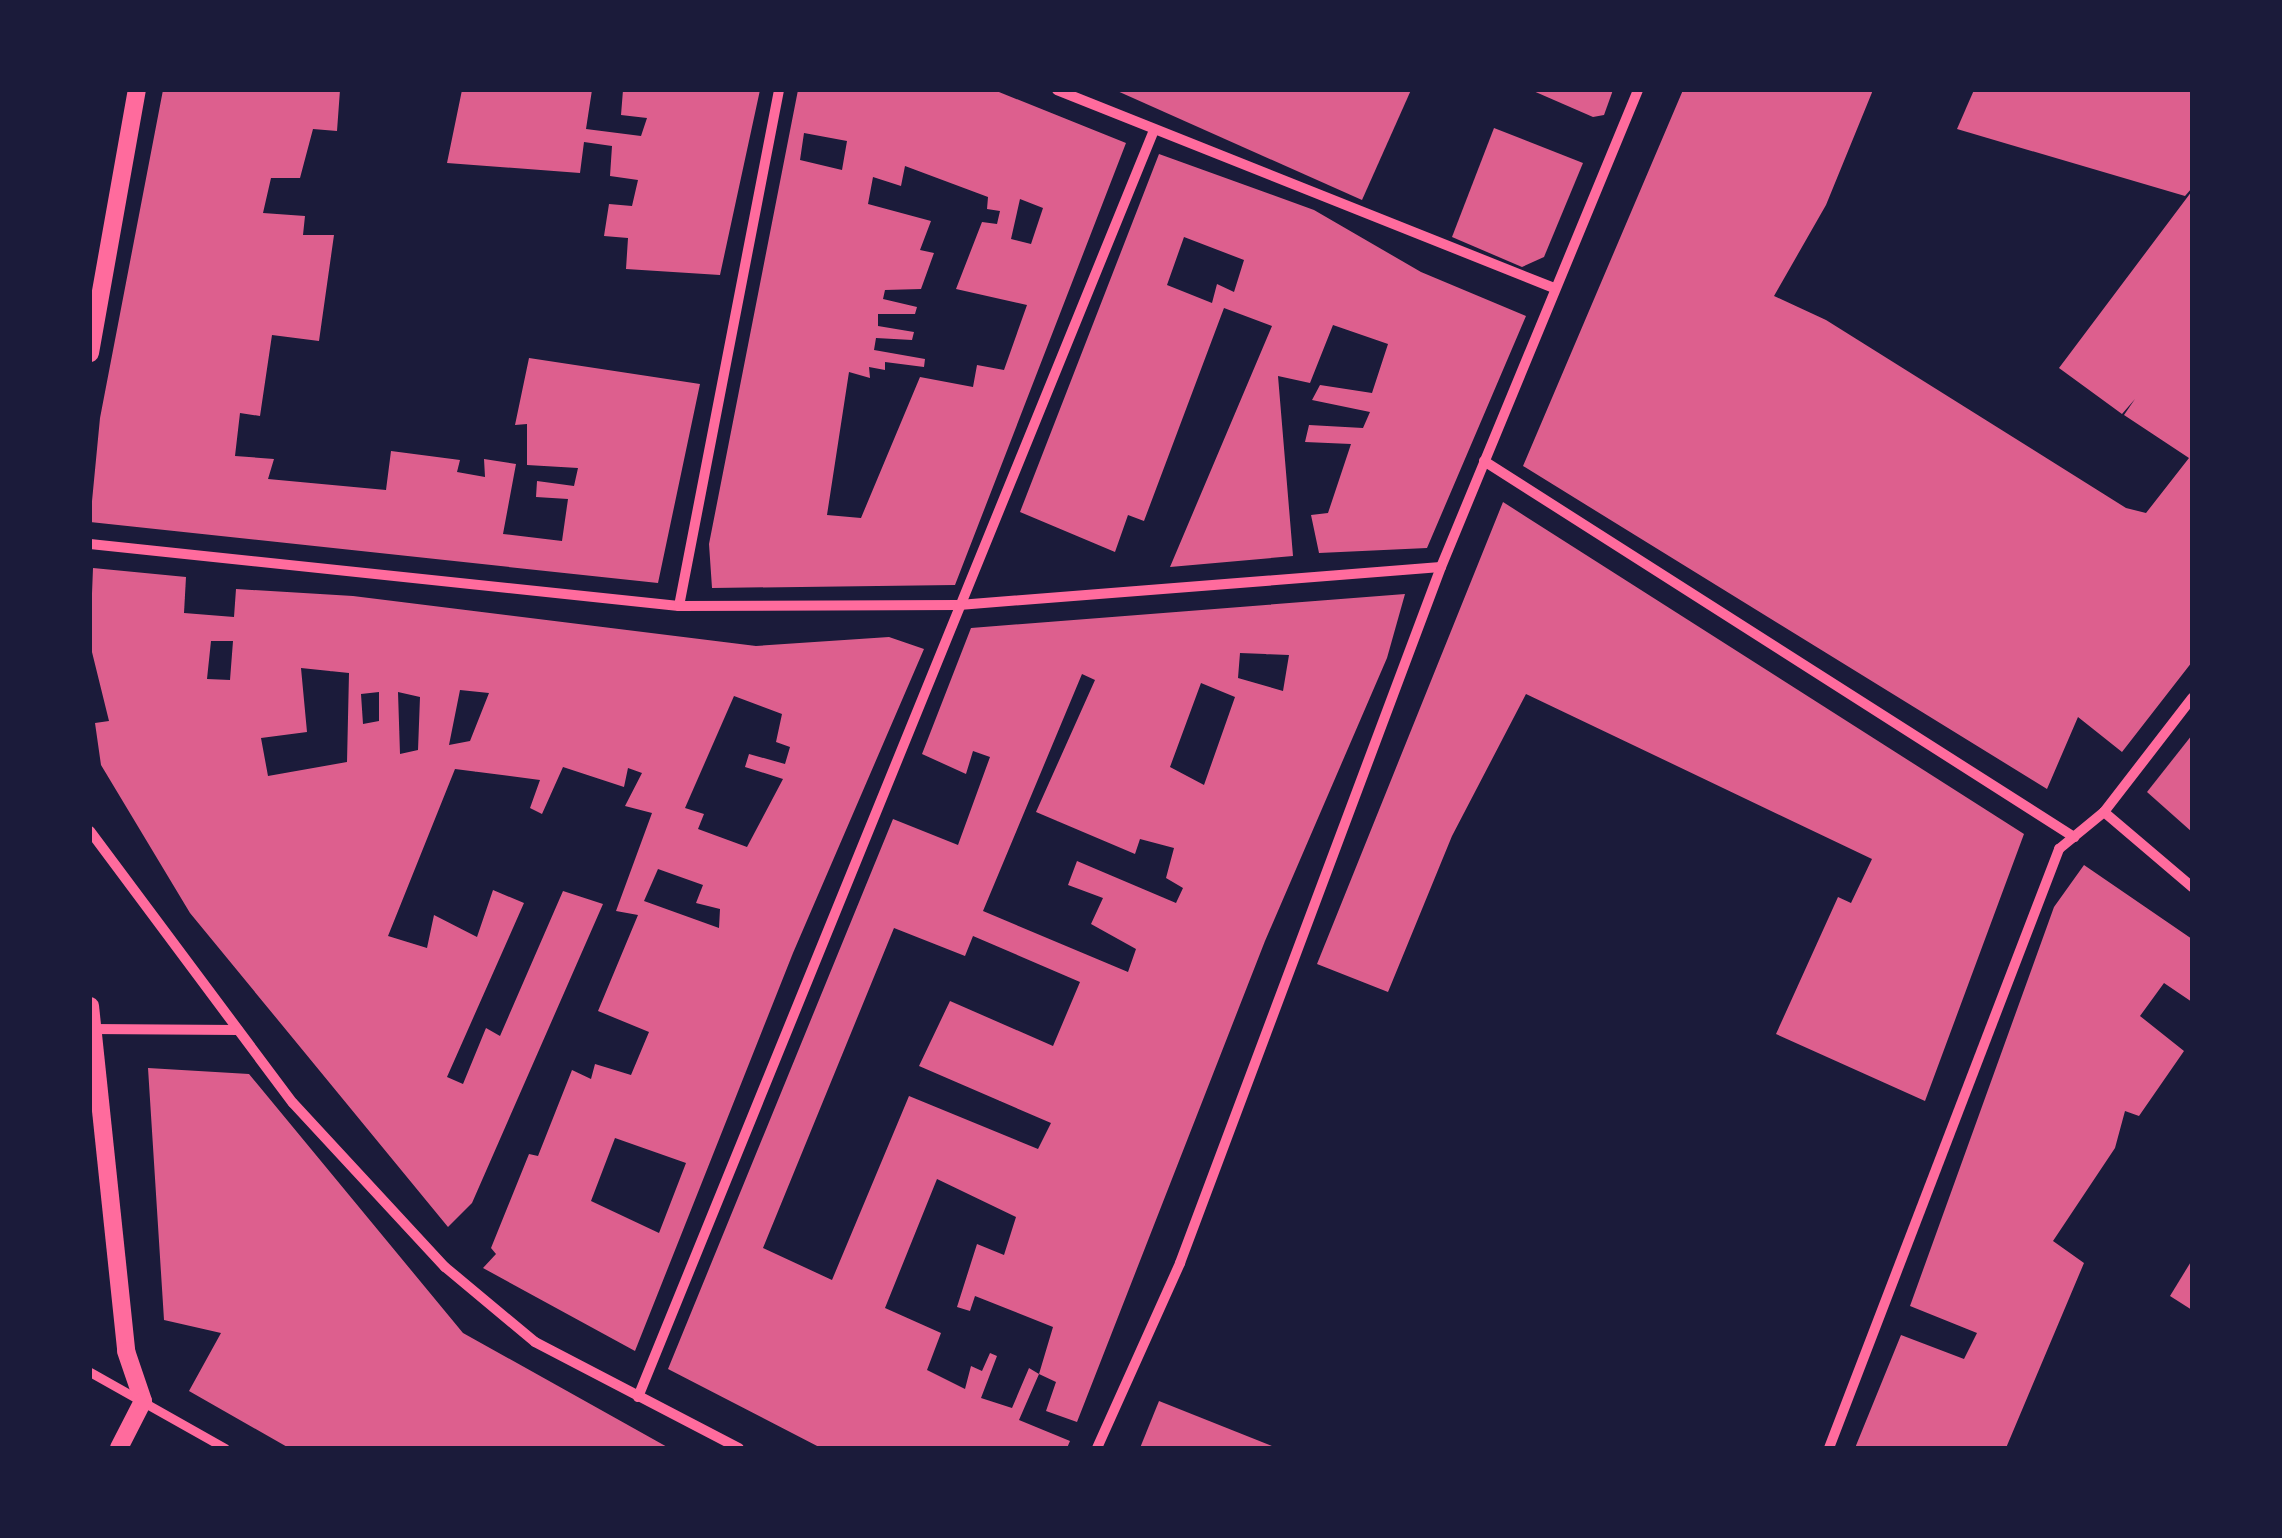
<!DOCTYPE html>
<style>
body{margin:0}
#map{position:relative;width:2282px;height:1538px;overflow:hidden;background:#1b1b3a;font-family:Figtree,sans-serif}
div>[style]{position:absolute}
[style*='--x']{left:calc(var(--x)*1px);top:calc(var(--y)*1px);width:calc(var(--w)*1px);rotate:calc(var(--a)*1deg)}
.building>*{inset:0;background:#dd5f8e}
.pedestrian>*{height:9px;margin:-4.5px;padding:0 4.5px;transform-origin:4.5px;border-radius:4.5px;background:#ff6b9d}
.minor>*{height:10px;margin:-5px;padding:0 5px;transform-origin:5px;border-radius:5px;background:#ff6b9d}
.tertiary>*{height:18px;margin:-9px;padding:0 9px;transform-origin:9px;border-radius:9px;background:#ff6b9d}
span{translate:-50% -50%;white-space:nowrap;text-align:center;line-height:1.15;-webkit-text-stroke:9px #1b1b3a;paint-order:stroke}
.frame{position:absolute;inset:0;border:92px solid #1b1b3a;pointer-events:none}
</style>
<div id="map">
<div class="building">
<i style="clip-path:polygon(163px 90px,340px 90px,337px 131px,313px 129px,300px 178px,271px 178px,263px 213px,305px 216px,303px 235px,334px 235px,319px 341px,272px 335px,260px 416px,240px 413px,235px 456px,274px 459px,268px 479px,386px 490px,391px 451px,460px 460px,457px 472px,485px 477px,484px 459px,516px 464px,503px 534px,562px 541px,568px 499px,536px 497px,537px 481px,574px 486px,578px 468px,527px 465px,527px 424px,515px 425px,529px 358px,700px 384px,658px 583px,90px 522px,100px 418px)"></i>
<i style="clip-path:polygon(462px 90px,592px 90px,586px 129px,641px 136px,647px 118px,621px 115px,623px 90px,760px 90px,720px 275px,626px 269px,628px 238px,604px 236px,609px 204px,632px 206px,638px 180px,610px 176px,612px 146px,584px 142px,580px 173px,447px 163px)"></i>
<i style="clip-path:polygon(evenodd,798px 90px,994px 90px,1126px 143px,955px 585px,712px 588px,709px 544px,798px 90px,804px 133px,847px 141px,842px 170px,800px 160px,804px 133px,798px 90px,905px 166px,988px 197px,987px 209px,1000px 211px,997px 224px,982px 222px,956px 289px,1027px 305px,1004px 370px,977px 365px,973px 387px,920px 377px,861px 518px,827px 515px,849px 372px,870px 378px,869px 367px,885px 370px,885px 362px,924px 367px,925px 359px,874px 350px,876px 338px,912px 340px,914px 332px,878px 326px,878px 314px,915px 314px,917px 307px,883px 299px,885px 290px,921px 289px,934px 253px,920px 250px,931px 221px,868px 204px,873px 177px,901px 186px,905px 166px,798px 90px,1020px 199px,1043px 208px,1031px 244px,1011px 239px,1020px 199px)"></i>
<i style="clip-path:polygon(1115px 90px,1411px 90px,1362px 200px)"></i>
<i style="clip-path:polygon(1531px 90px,1613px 90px,1604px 115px,1593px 117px)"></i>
<i style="clip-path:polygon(1683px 90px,1873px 90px,1826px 205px,1774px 296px,1826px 320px,2126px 508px,2146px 513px,2189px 458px,2124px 415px,2135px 399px,2122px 414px,2059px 368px,2192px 191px,2192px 662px,2122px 752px,2078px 717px,2047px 789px,1523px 466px)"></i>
<i style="clip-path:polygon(1974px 90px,2192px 90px,2192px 188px,2185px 196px,1957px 129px)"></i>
<i style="clip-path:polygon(1494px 128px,1583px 163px,1544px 257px,1522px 267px,1452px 237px)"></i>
<i style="clip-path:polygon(evenodd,1159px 154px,1314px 210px,1421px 272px,1526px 316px,1427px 548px,1319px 553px,1311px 515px,1328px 513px,1351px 444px,1305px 442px,1309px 425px,1363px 428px,1370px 412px,1312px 400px,1320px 385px,1372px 393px,1388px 344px,1333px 325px,1310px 383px,1278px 376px,1293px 556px,1170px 567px,1272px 326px,1224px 308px,1144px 521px,1128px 515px,1115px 552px,1020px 512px,1159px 154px,1184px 237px,1244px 260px,1234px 292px,1217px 284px,1212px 303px,1167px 285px,1184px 237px)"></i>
<i style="clip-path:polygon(1503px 502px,2024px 834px,1925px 1101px,1776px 1034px,1838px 897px,1851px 903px,1872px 859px,1526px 694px,1452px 836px,1388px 992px,1317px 964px)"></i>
<i style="clip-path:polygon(evenodd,93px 568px,186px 577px,184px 613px,234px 617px,236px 589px,353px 596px,756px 646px,889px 637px,924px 649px,793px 953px,635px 1351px,483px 1268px,496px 1254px,491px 1248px,529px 1154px,538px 1156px,572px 1070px,591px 1079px,595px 1064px,631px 1075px,649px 1032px,598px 1011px,638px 915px,616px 911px,652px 813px,625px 806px,642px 773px,628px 768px,624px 787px,563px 767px,542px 814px,530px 808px,540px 780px,455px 769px,388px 936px,427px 948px,434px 915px,477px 937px,493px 890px,524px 903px,447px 1077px,463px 1084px,486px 1028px,500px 1036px,563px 891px,603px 904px,472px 1203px,448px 1227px,190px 913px,101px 765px,95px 723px,109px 721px,90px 644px,93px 568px,211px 641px,233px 641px,230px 680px,207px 679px,211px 641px,93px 568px,301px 668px,349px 673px,347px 762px,268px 776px,261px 738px,307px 732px,301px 668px,93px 568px,460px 690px,489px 693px,470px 741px,449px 745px,460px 690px,93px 568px,379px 692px,379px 721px,363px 724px,361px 694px,379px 692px,93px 568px,398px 692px,420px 697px,418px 750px,400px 754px,398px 692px,93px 568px,734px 696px,782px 714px,776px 742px,790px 747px,785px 764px,749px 754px,745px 767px,783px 779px,747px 847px,698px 829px,704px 814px,685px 808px,734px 696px,93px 568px,658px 869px,703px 885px,696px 903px,720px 909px,719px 928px,644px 901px,658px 869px,93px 568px,615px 1138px,686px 1163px,659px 1233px,591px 1201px,615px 1138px)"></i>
<i style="clip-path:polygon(evenodd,1405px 594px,1387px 658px,1265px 941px,1077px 1422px,1046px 1411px,1056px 1382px,1039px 1374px,1019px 1420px,1070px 1441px,1067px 1448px,821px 1448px,668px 1369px,893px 819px,958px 845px,990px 757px,973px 751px,966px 774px,922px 754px,971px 628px,1405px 594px,1240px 653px,1289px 655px,1283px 691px,1238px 678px,1240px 653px,1405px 594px,1082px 674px,1095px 680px,1036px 812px,1135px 854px,1140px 839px,1174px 848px,1166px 878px,1183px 888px,1176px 903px,1077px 861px,1068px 885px,1103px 898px,1091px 924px,1136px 949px,1128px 972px,983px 911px,1082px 674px,1405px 594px,1201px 683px,1235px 697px,1204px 785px,1170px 767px,1201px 683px,1405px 594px,894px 928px,965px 956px,973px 936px,1080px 982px,1053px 1046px,950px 1001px,919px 1066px,1051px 1123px,1038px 1149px,909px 1096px,832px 1280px,763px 1248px,894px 928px,1405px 594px,937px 1179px,1016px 1217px,1004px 1255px,977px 1244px,957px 1307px,970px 1311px,975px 1296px,1053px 1327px,1039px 1374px,1029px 1368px,1012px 1408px,981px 1398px,997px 1356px,990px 1353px,982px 1371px,971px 1366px,965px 1389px,927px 1370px,941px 1333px,885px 1308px,937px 1179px)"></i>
<i style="clip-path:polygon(2192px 735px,2192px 832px,2147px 792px)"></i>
<i style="clip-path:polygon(2084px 865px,2192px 939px,2192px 1002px,2164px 983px,2140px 1016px,2184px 1051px,2139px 1116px,2125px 1111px,2115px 1148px,2053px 1241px,2084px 1263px,2006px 1448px,1855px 1448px,1901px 1335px,1964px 1359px,1977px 1333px,1910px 1306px,2054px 907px)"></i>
<i style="clip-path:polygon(148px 1068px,249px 1074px,463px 1333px,669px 1448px,289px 1448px,189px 1391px,221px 1333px,164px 1320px)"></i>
<i style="clip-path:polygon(2192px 1260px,2192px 1310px,2170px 1296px)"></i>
<i style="clip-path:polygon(1159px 1401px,1277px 1448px,1140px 1448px)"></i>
</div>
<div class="pedestrian">
<i style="--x:90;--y:1372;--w:155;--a:29.4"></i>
</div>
<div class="minor">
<i style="--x:1057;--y:90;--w:535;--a:21.72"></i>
<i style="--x:1484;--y:461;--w:700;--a:32.51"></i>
<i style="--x:90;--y:544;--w:592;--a:6.01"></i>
<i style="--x:679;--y:606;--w:280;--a:-0.2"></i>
<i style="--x:959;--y:605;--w:483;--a:-4.5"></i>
<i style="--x:679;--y:606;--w:526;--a:-79.03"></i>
<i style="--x:2104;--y:812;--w:116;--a:40.4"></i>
<i style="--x:90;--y:831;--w:339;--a:53.3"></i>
<i style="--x:293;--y:1103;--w:224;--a:47.2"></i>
<i style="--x:445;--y:1267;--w:117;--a:39.8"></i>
<i style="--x:535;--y:1342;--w:230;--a:27.5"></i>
<i style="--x:91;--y:1029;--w:147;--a:0.4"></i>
<i style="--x:638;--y:1397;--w:1368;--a:-67.84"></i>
<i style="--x:1097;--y:1448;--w:203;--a:-65.8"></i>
<i style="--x:1180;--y:1263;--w:743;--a:-69.44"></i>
<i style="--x:1441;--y:567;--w:516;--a:-67.56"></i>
<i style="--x:1829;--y:1448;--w:642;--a:-68.99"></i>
<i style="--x:2059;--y:849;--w:58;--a:-39.4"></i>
<i style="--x:2104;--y:812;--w:144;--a:-52.3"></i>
</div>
<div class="tertiary">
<i style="--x:90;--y:353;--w:267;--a:-79.9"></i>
<i style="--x:90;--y:1006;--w:347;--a:84"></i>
<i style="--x:126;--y:1351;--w:53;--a:71.2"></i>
<i style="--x:143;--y:1401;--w:53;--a:117.1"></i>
</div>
<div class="frame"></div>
</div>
